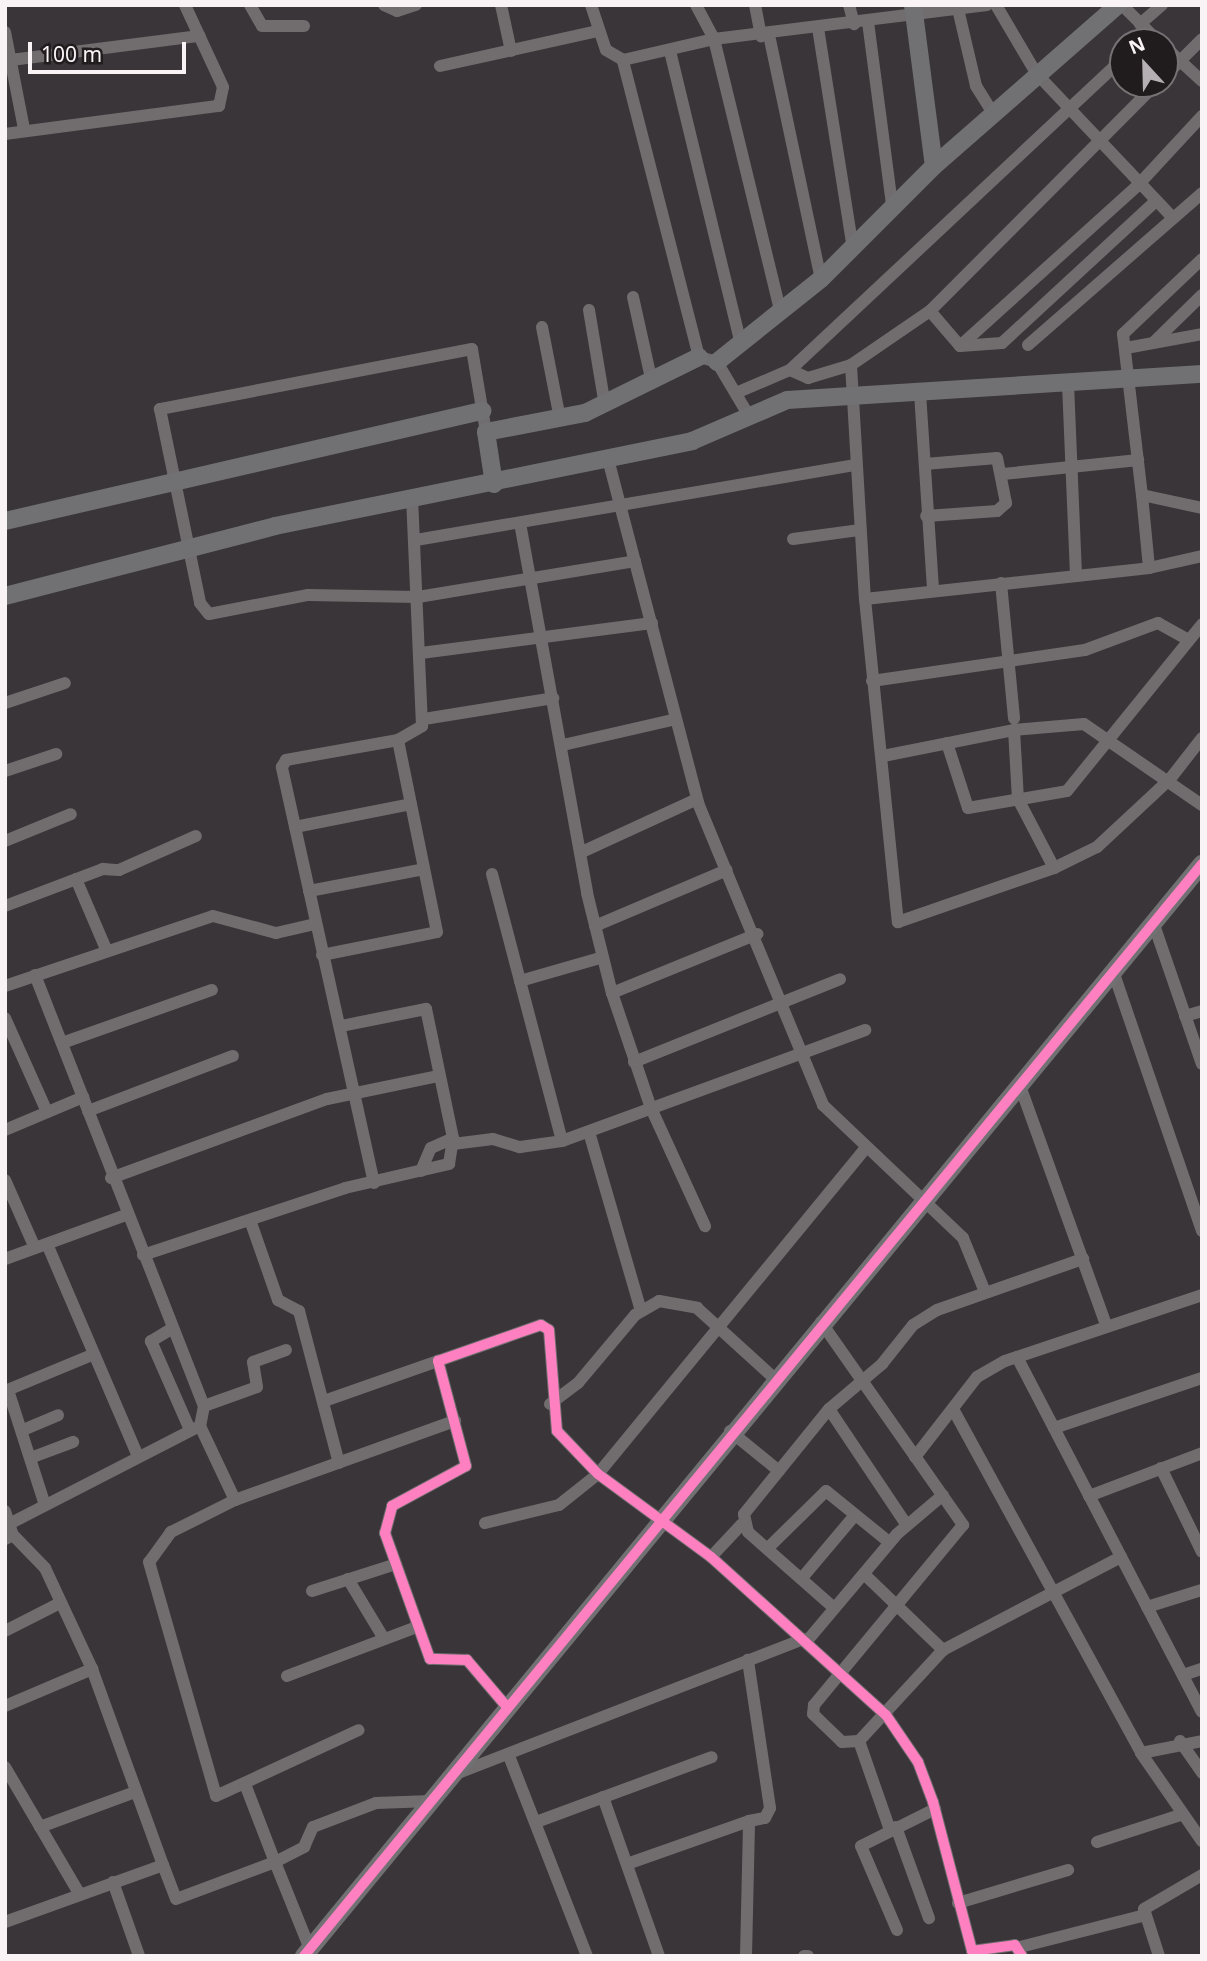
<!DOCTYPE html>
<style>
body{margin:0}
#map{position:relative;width:1207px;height:1961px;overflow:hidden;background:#3a3538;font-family:"Noto Sans",sans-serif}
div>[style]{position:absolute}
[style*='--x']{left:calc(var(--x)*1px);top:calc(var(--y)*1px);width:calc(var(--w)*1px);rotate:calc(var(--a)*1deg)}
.street>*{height:12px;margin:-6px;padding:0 6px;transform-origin:6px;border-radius:6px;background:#716d6f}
.secondary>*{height:18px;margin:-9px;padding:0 9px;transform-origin:9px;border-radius:9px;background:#717173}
.cycleway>*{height:10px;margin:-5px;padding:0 5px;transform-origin:5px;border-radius:5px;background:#ff80c0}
span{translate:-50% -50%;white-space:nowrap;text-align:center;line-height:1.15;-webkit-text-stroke:6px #201c1e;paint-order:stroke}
.frame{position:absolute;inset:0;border:7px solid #f9f3f6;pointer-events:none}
.north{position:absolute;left:1109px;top:28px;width:70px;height:70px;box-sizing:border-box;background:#201c1e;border:2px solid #777274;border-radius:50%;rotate:338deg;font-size:19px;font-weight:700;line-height:28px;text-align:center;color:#f9f3f6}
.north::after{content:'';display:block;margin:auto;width:24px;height:32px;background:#b6b0b4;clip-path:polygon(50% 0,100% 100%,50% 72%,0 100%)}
.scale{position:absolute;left:28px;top:42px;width:158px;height:32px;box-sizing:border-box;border:4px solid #f9f3f6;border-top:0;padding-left:9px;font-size:21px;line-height:24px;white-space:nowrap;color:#f9f3f6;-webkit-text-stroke:5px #201c1e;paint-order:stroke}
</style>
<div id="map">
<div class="street">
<i style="--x:250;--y:5;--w:24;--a:60"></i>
<i style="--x:262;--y:26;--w:42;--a:0"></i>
<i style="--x:384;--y:5;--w:14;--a:25"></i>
<i style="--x:397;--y:11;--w:20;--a:-18"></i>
<i style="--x:501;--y:5;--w:47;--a:77.7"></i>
<i style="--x:591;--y:5;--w:47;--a:71.6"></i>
<i style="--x:606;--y:50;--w:20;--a:30"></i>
<i style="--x:696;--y:5;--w:38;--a:62"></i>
<i style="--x:714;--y:39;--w:282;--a:76.3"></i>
<i style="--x:755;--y:5;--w:32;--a:79"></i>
<i style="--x:849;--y:5;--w:20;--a:75"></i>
<i style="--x:996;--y:5;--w:79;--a:59.5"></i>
<i style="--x:1036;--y:73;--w:199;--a:46.6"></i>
<i style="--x:1122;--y:5;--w:52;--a:45"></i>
<i style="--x:958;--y:9;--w:79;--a:76.8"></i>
<i style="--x:976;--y:86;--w:32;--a:58"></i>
<i style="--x:868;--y:22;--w:185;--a:82.5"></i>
<i style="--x:1140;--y:24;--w:29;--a:-41"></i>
<i style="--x:818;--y:28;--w:217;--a:81"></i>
<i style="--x:5;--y:32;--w:99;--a:78.9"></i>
<i style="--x:769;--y:35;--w:249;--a:78"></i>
<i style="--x:1165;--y:47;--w:50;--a:42.6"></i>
<i style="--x:670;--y:51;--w:302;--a:76.4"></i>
<i style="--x:11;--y:60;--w:190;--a:-7.3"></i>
<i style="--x:440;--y:66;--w:162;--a:-12.5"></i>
<i style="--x:1165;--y:76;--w:52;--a:-45"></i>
<i style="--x:5;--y:134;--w:216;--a:-7.5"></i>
<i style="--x:219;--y:106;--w:19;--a:-78"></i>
<i style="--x:223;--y:87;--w:90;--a:-114.9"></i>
<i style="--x:1202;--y:259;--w:109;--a:136.5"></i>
<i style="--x:1123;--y:334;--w:162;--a:83.3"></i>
<i style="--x:1142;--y:495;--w:61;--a:12.2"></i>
<i style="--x:633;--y:297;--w:88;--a:77.5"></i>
<i style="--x:589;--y:310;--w:97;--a:80.5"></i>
<i style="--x:930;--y:311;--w:46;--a:49.4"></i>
<i style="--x:960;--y:346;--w:42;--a:-4.1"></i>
<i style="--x:1002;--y:343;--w:209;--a:-42.7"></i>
<i style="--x:542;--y:327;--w:94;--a:78.9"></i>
<i style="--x:1154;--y:342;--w:67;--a:-44.4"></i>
<i style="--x:1028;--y:345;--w:231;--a:-41.1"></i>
<i style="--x:960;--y:346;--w:241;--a:-42.1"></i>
<i style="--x:1139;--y:184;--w:93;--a:-47.2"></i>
<i style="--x:1126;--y:348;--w:77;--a:-10.4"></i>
<i style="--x:851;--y:365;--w:234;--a:86.6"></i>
<i style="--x:865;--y:599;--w:325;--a:84.2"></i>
<i style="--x:898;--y:922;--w:165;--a:-19.1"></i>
<i style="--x:1054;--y:868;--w:48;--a:-26"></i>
<i style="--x:1097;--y:847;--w:100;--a:-43"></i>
<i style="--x:1170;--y:779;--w:52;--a:-52"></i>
<i style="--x:790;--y:370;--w:20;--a:24"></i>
<i style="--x:808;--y:378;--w:45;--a:-16.8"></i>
<i style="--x:851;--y:365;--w:96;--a:-34.4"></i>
<i style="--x:930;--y:311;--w:320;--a:-45.1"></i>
<i style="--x:1068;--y:384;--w:192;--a:87.6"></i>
<i style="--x:736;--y:393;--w:59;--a:-23.1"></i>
<i style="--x:790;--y:370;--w:456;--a:-43.1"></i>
<i style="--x:920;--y:393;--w:197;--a:86.2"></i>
<i style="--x:749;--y:416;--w:63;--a:-120.7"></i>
<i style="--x:717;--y:362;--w:19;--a:-164"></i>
<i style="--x:699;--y:357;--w:307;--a:-104.4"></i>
<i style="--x:623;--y:60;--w:93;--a:-13"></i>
<i style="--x:714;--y:39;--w:275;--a:-7.1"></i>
<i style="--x:486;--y:432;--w:84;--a:-99.6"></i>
<i style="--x:472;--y:349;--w:318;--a:169.1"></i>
<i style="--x:160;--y:409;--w:198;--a:78.3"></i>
<i style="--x:200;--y:603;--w:14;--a:51"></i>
<i style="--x:209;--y:614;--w:101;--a:-10.9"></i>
<i style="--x:308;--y:595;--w:110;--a:1"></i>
<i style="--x:418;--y:597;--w:220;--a:-9.4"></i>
<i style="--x:608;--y:459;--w:356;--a:75.3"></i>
<i style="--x:698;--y:803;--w:327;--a:67.5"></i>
<i style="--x:823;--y:1105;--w:193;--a:43.5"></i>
<i style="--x:963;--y:1238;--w:58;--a:67.8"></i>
<i style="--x:925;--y:464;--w:72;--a:-4.8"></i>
<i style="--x:997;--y:458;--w:46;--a:78.7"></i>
<i style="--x:1006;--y:503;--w:12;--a:138"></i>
<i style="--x:997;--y:511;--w:71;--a:176"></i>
<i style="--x:1003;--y:474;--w:136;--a:-5.9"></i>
<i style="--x:1142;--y:495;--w:73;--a:84.5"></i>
<i style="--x:520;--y:523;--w:376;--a:79.7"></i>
<i style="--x:587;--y:893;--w:103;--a:76"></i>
<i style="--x:612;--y:993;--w:121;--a:71.3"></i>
<i style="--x:651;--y:1108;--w:130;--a:65.4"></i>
<i style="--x:793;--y:539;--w:68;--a:-7.7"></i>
<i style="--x:416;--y:540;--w:446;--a:-9.7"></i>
<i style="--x:1001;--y:583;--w:136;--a:84.5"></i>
<i style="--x:865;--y:599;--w:286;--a:-6.2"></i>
<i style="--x:1149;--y:568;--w:54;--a:-12.8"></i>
<i style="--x:421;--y:653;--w:233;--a:-7.4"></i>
<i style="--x:872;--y:681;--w:215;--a:-8.3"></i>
<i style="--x:1085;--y:650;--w:78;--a:-20.3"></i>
<i style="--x:1158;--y:623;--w:35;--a:29"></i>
<i style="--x:5;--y:703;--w:63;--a:-18.4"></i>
<i style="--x:424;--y:719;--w:131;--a:-9.2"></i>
<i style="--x:1014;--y:730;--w:69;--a:86.7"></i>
<i style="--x:1018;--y:799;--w:78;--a:62.4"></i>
<i style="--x:947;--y:743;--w:68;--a:72.1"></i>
<i style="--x:968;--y:808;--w:100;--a:-9.7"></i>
<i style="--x:1067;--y:791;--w:215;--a:-51"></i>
<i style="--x:563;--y:745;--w:112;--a:-12.9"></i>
<i style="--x:883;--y:756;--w:134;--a:-11.2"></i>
<i style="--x:1014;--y:730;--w:70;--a:-4.9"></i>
<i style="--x:1084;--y:724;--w:143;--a:34.5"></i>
<i style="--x:5;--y:771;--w:54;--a:-18.4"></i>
<i style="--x:295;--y:827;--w:118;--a:-11.2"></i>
<i style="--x:5;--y:841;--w:71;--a:-22.2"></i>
<i style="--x:584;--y:851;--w:124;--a:-24.7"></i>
<i style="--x:492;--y:874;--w:276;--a:75.3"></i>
<i style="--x:76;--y:879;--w:76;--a:66.8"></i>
<i style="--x:309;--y:891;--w:117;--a:-10.8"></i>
<i style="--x:5;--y:906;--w:105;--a:-20.7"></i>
<i style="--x:103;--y:869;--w:16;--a:4"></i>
<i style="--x:119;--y:870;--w:84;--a:-23.8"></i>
<i style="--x:1153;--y:922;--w:150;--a:71"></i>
<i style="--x:595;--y:926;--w:143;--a:-23"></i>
<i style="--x:322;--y:955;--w:117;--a:-11.3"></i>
<i style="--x:437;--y:932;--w:196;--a:-101.5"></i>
<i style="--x:1113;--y:971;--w:275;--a:71.1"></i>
<i style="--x:35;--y:975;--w:463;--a:68.6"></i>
<i style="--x:204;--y:1406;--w:20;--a:101"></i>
<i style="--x:520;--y:981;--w:86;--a:-16.1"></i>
<i style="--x:5;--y:986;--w:219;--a:-18.6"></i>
<i style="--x:213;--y:916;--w:65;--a:15.1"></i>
<i style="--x:276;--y:933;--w:40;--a:-13"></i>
<i style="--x:612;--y:993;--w:157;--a:-22.1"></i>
<i style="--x:1185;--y:1016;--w:18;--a:-16"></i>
<i style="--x:5;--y:1018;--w:103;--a:65.9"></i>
<i style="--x:62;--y:1043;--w:159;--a:-19.5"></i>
<i style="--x:634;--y:1062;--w:222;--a:-21.9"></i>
<i style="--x:1019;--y:1083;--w:259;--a:70.2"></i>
<i style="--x:88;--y:1111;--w:155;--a:-20.8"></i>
<i style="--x:5;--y:1130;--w:85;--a:-22.9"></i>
<i style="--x:589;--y:1132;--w:186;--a:73.8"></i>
<i style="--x:453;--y:1144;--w:40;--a:-7.1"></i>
<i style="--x:493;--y:1139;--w:28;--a:17"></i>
<i style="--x:520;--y:1147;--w:42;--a:-8.1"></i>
<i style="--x:562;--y:1141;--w:323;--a:-20.1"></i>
<i style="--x:421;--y:1171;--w:25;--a:-67"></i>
<i style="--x:431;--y:1148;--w:24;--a:-24"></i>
<i style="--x:111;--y:1178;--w:230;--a:-20.1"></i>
<i style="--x:327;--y:1099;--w:113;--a:-11.7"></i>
<i style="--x:5;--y:1180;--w:74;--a:66.2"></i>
<i style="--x:374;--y:1183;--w:426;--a:-102.5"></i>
<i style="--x:282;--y:767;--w:8;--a:-60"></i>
<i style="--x:286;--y:760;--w:114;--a:-10.1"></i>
<i style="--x:398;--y:740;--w:28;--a:-30"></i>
<i style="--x:422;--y:726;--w:229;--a:-92.5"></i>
<i style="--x:250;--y:1220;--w:85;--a:70.7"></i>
<i style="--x:278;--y:1300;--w:24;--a:28"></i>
<i style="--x:299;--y:1311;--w:157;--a:75.3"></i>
<i style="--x:47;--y:1244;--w:231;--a:66.8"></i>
<i style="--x:143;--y:1255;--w:213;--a:-18.3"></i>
<i style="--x:345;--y:1188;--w:107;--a:-13"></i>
<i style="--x:449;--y:1164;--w:26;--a:-81"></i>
<i style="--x:453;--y:1138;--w:132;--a:-101.8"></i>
<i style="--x:426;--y:1009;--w:87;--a:168.7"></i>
<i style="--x:5;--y:1259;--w:129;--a:-20"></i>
<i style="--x:821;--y:1322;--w:248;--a:55"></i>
<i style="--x:963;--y:1525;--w:234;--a:129.6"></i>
<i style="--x:814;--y:1705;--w:9;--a:96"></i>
<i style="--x:813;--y:1714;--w:40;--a:44"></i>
<i style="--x:842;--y:1742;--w:17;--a:-3"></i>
<i style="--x:859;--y:1741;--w:124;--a:-47.3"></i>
<i style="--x:943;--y:1650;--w:201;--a:-27.6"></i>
<i style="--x:173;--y:1328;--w:26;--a:149"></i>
<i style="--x:151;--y:1341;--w:97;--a:66.3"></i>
<i style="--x:1017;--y:1357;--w:400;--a:62.5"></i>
<i style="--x:8;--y:1390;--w:121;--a:72.2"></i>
<i style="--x:5;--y:1391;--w:94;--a:-22.5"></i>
<i style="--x:327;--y:1400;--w:118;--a:-19.4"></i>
<i style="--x:550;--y:1404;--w:35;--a:-37"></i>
<i style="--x:578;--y:1383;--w:89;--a:-50"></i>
<i style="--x:635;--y:1315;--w:28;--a:-30"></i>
<i style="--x:659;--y:1301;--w:39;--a:10"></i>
<i style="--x:697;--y:1308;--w:104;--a:42.3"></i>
<i style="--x:204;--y:1406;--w:56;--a:-19.7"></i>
<i style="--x:257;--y:1387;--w:25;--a:-99"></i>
<i style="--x:253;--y:1362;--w:35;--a:-20"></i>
<i style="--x:829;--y:1409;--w:138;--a:56.2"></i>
<i style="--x:953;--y:1409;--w:392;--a:61.3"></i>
<i style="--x:1141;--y:1753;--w:107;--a:55.3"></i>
<i style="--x:1054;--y:1428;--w:156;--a:-18.7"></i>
<i style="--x:23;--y:1430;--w:38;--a:-23"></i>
<i style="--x:730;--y:1431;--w:63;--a:39.2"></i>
<i style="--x:33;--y:1457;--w:43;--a:-20.6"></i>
<i style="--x:915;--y:1457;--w:101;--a:-52.2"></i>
<i style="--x:977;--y:1377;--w:32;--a:-30"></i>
<i style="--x:1005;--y:1361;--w:208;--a:-18.5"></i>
<i style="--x:1161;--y:1468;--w:93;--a:64"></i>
<i style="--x:1089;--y:1496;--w:121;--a:-20.8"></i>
<i style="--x:235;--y:1500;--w:72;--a:153.4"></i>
<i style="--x:171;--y:1532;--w:37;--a:126"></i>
<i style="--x:149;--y:1562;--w:243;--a:74"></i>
<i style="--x:216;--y:1796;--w:157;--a:-24.8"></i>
<i style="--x:5;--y:1511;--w:25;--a:72"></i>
<i style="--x:13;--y:1535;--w:9;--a:153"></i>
<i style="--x:485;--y:1523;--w:76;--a:-13.7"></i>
<i style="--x:559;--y:1505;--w:50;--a:-38.5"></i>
<i style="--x:598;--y:1474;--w:421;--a:-50.6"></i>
<i style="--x:9;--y:1524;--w:215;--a:-27.2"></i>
<i style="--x:200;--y:1426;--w:82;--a:64.7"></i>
<i style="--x:235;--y:1500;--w:234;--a:-19.8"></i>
<i style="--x:13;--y:1535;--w:46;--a:45.9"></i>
<i style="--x:45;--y:1568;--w:111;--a:65"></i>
<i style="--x:92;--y:1669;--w:208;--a:70.1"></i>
<i style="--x:768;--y:1548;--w:81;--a:-44.5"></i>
<i style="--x:826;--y:1491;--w:81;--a:39"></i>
<i style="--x:711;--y:1557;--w:45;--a:-46.8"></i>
<i style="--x:864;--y:1574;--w:110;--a:43.9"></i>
<i style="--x:802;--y:1578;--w:82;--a:-49.9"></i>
<i style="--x:348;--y:1579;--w:68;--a:58.9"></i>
<i style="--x:312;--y:1591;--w:88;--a:-17.8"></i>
<i style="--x:833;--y:1607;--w:113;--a:-138.6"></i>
<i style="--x:748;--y:1532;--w:18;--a:-103"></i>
<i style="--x:744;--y:1514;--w:135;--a:-51"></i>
<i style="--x:829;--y:1409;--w:70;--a:-40.3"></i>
<i style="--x:882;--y:1364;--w:50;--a:-51.5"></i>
<i style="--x:913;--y:1325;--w:28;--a:-32"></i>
<i style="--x:937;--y:1310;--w:155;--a:-19.3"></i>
<i style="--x:1147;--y:1607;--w:58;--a:-17.2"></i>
<i style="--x:5;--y:1631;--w:62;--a:-27"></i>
<i style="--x:807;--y:1641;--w:140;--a:-49.9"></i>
<i style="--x:897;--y:1534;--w:60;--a:-40.3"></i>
<i style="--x:1183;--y:1675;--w:20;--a:-18"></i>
<i style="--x:287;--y:1676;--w:139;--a:-20.7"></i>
<i style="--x:5;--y:1706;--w:95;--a:-23"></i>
<i style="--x:507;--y:1707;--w:62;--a:-130.4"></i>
<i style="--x:467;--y:1660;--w:37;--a:-178"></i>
<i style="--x:430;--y:1659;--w:134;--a:-109.7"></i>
<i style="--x:385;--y:1533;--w:28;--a:-75"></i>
<i style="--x:392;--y:1506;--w:84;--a:-28.4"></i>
<i style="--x:466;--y:1466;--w:109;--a:-104.9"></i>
<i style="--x:438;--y:1361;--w:109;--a:-19.3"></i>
<i style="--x:541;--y:1325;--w:9;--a:32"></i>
<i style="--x:549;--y:1330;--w:101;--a:85.5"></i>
<i style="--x:557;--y:1431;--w:59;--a:46.4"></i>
<i style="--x:598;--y:1474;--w:140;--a:36.3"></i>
<i style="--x:711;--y:1557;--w:236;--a:42.1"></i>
<i style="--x:886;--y:1715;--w:57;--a:55.8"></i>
<i style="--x:918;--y:1762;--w:43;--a:69.4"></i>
<i style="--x:933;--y:1802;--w:154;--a:75.3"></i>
<i style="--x:972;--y:1951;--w:43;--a:-7.9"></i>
<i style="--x:1015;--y:1945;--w:13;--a:58"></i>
<i style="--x:859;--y:1741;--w:94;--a:70.8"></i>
<i style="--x:1180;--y:1741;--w:39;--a:55"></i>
<i style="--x:1141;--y:1753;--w:62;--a:-11.1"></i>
<i style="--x:509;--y:1756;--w:215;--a:68.7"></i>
<i style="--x:5;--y:1767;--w:148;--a:59.6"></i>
<i style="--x:453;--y:1775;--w:376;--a:-21.2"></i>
<i style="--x:245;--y:1784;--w:84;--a:69"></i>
<i style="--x:275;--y:1862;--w:33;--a:-27"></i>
<i style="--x:304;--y:1847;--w:22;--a:-66"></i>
<i style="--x:313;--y:1827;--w:67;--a:-20.9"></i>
<i style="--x:376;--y:1803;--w:55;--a:-2.1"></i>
<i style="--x:603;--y:1797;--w:169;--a:70.6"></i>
<i style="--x:539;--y:1821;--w:184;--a:-20.3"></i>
<i style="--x:40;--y:1827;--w:101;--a:-20.2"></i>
<i style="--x:896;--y:1827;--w:97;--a:70.1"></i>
<i style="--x:1097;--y:1842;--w:90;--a:-18"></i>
<i style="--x:627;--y:1864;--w:129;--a:-19.4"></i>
<i style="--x:113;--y:1882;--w:78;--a:70.6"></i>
<i style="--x:958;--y:1903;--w:115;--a:-16.7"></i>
<i style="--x:5;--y:1922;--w:168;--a:-19.8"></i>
<i style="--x:163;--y:1865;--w:36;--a:69"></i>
<i style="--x:176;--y:1899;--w:106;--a:-20.5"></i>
<i style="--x:275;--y:1862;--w:94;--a:68.1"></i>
<i style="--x:897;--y:1930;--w:91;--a:-113.2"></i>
<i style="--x:861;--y:1846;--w:83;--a:-26.6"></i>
<i style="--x:1020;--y:1947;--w:126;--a:-14.3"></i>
<i style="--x:746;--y:1956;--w:135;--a:-88.7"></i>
<i style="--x:749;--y:1821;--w:16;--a:-11"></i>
<i style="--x:765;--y:1818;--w:11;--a:-63"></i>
<i style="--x:770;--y:1808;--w:150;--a:-98.5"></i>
<i style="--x:804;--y:1956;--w:4;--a:0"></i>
<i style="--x:1159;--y:1956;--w:49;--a:-107.7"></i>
<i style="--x:1144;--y:1909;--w:67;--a:-30.4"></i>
</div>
<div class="secondary">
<i style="--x:913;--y:5;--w:162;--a:82.6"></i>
<i style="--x:717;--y:362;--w:133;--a:-38.6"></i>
<i style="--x:821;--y:279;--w:160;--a:-45"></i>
<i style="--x:934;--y:166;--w:244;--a:-41.2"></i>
<i style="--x:494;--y:484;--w:53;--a:-98.7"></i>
<i style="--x:486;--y:432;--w:101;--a:-10.9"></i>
<i style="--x:585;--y:413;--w:127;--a:-26.2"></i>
<i style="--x:5;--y:521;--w:490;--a:-13"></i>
<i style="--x:5;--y:596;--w:279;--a:-14.5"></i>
<i style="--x:275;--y:526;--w:426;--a:-11.5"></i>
<i style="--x:692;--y:441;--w:103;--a:-23.3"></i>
<i style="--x:787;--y:400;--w:416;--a:-3.6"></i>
<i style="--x:304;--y:1956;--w:1414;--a:-50.57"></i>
</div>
<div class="cycleway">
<i style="--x:507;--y:1707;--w:62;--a:-130.4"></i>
<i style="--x:467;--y:1660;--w:37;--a:-178"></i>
<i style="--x:430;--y:1659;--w:134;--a:-109.7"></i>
<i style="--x:385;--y:1533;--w:28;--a:-75"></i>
<i style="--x:392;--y:1506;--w:84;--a:-28.4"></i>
<i style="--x:466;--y:1466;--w:109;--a:-104.9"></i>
<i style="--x:438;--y:1361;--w:109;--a:-19.3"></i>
<i style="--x:541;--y:1325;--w:9;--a:32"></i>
<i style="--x:549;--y:1330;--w:101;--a:85.5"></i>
<i style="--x:557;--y:1431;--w:59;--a:46.4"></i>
<i style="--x:598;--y:1474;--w:140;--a:36.3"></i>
<i style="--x:711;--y:1557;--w:236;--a:42.1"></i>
<i style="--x:886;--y:1715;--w:57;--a:55.8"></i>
<i style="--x:918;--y:1762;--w:43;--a:69.4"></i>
<i style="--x:933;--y:1802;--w:154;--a:75.3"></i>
<i style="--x:972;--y:1951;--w:43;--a:-7.9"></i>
<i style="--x:1015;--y:1945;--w:13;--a:58"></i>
<i style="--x:304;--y:1956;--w:1414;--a:-50.57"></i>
</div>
<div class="frame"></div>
<div class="north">N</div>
<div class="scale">100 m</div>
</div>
